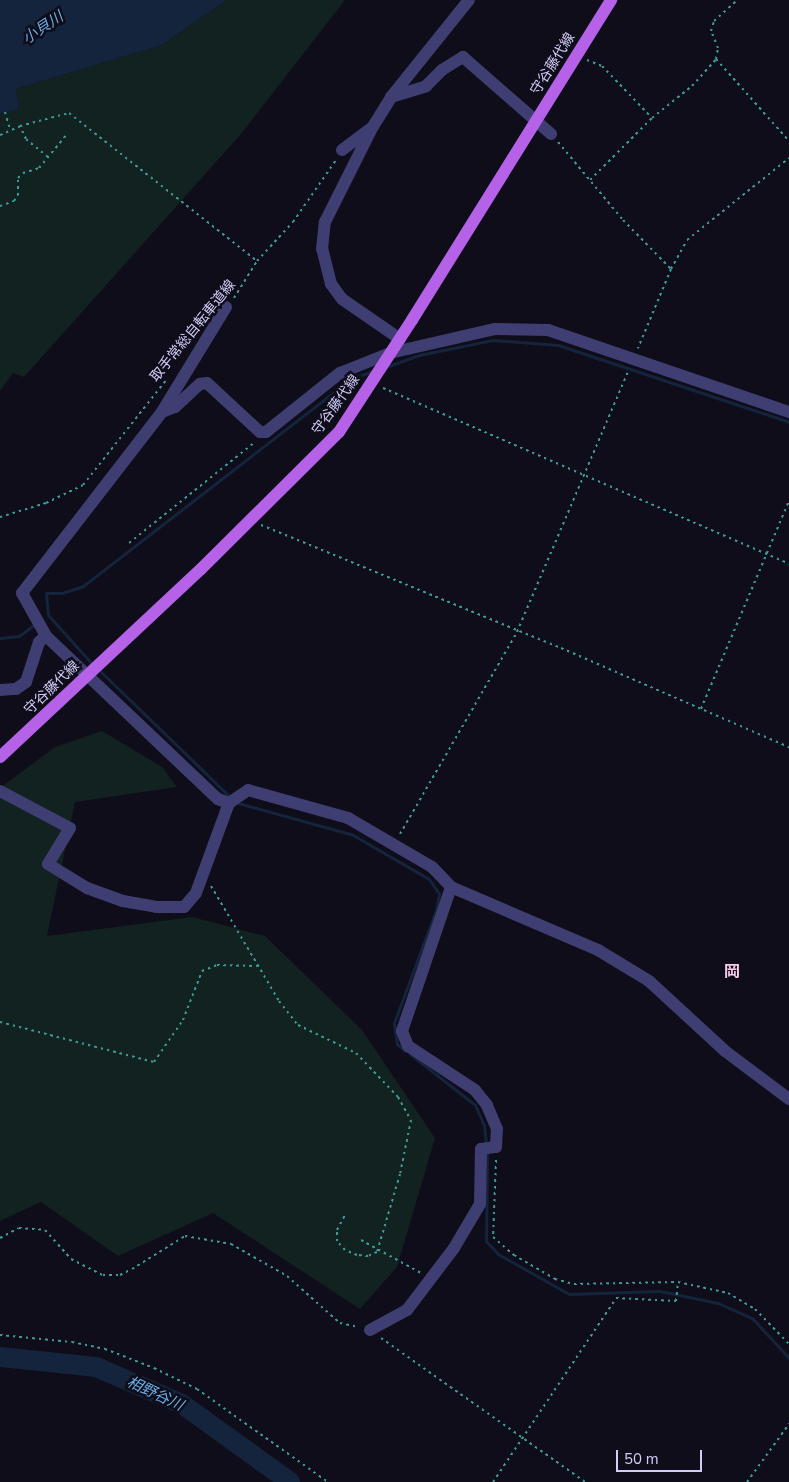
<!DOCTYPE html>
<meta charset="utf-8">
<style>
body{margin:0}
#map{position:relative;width:789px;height:1482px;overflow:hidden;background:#0f0d19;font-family:"Nunito Sans","Noto Sans JP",sans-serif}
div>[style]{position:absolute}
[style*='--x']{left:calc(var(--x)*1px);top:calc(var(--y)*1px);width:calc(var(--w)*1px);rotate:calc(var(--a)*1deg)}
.green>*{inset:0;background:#112221}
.water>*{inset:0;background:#13243c}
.stream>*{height:3px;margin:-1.5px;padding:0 1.5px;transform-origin:1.5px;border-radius:1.5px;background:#13243c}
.river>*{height:20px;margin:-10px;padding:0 10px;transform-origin:10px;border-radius:10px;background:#13243c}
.path>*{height:2px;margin-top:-1px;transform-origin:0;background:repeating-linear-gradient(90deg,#3c9c95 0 2.5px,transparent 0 6.5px)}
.minor>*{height:12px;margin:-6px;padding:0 6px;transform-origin:6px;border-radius:6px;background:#3f3e72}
.major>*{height:12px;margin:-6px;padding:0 6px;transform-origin:6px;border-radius:6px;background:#b562e9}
span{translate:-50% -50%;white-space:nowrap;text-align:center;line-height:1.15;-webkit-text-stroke:5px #0f0d19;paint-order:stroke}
.street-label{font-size:14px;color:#d1ccf8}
.water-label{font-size:15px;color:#69b0ea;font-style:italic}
.quarter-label{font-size:16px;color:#f8cee9;font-weight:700}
.scale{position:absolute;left:616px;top:1450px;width:86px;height:22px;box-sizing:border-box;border:2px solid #d1ccf8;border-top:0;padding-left:6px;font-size:15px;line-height:18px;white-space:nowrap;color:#d1ccf8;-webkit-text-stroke:4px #0f0d19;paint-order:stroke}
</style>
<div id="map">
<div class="green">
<i style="clip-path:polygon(227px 0,345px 0,241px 134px,24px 377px,13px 373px,0 391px,0 114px,19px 109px,16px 89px,162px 45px)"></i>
<i style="clip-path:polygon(102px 731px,162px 767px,177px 787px,75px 802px,47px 936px,192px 917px,265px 936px,362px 1030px,435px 1138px,397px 1267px,360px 1309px,213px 1213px,118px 1256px,41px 1202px,0 1221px,0 788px,55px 747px)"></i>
</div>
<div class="water">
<i style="clip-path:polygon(0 0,227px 0,162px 45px,16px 89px,19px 109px,0 114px)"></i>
</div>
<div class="stream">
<i style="--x:386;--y:367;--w:35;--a:-20"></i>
<i style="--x:419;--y:355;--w:76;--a:-11.5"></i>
<i style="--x:493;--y:340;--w:65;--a:4.4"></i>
<i style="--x:558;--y:345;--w:243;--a:18.4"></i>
<i style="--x:0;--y:638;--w:19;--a:-6"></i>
<i style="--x:19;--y:636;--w:20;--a:-37"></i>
<i style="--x:94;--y:666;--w:69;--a:-132"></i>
<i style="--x:48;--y:615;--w:22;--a:-95"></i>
<i style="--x:46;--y:593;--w:16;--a:0"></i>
<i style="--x:62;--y:593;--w:22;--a:-18"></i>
<i style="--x:83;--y:586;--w:339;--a:-37.7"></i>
<i style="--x:351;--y:379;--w:23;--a:-20"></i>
<i style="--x:99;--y:670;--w:184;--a:44.1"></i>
<i style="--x:238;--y:803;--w:119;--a:15.5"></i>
<i style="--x:353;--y:835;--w:88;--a:30.1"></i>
<i style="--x:429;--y:879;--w:18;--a:56"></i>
<i style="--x:439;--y:894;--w:16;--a:101"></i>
<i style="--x:436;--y:910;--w:121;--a:110.4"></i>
<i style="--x:394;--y:1023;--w:21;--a:82"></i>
<i style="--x:397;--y:1044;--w:11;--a:41"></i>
<i style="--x:410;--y:1054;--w:83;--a:38.1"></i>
<i style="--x:475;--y:1105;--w:22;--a:66"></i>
<i style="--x:484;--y:1125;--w:19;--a:84"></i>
<i style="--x:487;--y:1150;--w:91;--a:90.6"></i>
<i style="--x:486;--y:1241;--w:18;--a:47"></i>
<i style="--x:498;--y:1254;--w:81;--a:29.4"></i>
<i style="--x:569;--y:1294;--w:91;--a:-1.9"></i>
<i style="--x:660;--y:1291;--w:59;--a:11.7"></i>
<i style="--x:718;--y:1303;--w:37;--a:24"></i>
<i style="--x:752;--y:1318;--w:54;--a:47.2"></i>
</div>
<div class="river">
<i style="--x:0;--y:1357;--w:97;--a:5.9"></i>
<i style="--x:96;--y:1367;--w:94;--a:23.3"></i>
<i style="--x:182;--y:1404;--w:133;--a:35.8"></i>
</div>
<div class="path">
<i style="--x:716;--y:59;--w:110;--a:48.3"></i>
<i style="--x:587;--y:60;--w:16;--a:22"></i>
<i style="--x:602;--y:66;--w:72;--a:46.1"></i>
<i style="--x:652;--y:118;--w:51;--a:-38.7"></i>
<i style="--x:692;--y:86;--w:36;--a:-48"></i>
<i style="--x:716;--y:59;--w:11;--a:-80"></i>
<i style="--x:718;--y:48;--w:18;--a:-112"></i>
<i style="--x:711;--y:31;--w:10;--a:-73"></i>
<i style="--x:714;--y:21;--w:31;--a:-42"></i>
<i style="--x:5;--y:112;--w:18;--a:74"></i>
<i style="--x:0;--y:135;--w:22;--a:-24"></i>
<i style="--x:558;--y:142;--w:102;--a:50.2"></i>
<i style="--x:623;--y:220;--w:69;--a:45.6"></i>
<i style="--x:671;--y:269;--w:86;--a:112.7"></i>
<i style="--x:48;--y:157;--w:28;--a:-141"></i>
<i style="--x:26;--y:139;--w:14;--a:-115"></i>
<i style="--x:20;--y:126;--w:51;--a:-14.9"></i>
<i style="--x:69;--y:113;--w:239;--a:38.2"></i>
<i style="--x:590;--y:180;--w:88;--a:-45"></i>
<i style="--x:0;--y:206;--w:15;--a:-20"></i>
<i style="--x:14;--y:201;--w:7;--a:-56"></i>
<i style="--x:18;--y:195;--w:17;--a:-90"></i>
<i style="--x:18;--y:178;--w:7;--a:-45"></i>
<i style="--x:23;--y:173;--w:17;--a:-17"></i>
<i style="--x:39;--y:168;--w:45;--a:-50.4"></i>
<i style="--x:671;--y:269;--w:33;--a:-61"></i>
<i style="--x:687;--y:240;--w:131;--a:-38.8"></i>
<i style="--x:234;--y:298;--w:44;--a:-58.1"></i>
<i style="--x:257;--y:261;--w:53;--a:-47.3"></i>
<i style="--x:293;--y:222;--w:75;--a:-55.3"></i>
<i style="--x:383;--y:388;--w:443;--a:23.4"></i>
<i style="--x:0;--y:517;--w:48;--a:-16.9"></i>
<i style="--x:46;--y:503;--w:41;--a:-25.9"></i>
<i style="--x:83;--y:485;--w:135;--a:-51.6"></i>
<i style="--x:261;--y:525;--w:324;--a:22.3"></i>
<i style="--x:561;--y:648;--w:249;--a:23.5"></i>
<i style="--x:129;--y:543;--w:161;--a:-38.7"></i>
<i style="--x:701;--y:709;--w:226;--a:-67.1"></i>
<i style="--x:400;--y:834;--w:233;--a:-59.9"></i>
<i style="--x:517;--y:632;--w:285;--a:-66.9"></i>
<i style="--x:211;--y:886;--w:134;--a:59.4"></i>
<i style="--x:279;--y:1001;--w:31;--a:52"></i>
<i style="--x:298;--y:1025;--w:64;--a:25.8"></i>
<i style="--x:356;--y:1053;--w:61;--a:46.3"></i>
<i style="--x:398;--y:1097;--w:26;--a:61"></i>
<i style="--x:411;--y:1120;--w:55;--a:101.5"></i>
<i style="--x:400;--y:1174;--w:81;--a:106.4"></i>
<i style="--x:377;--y:1252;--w:10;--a:156"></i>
<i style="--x:368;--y:1256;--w:11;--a:-175"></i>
<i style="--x:357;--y:1255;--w:13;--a:-157"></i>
<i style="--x:345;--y:1250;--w:12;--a:-132"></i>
<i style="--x:337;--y:1241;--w:11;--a:-90"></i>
<i style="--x:337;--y:1230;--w:17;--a:-62"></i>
<i style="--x:0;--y:1022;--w:159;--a:14.6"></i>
<i style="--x:154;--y:1062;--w:51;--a:-55.4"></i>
<i style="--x:183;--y:1020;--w:53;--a:-68.8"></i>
<i style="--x:202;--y:971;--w:16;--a:-22"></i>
<i style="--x:217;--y:965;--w:40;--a:1.4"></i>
<i style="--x:496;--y:1160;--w:77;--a:92.2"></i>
<i style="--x:493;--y:1237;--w:28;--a:41"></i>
<i style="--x:514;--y:1255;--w:48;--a:30.3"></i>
<i style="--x:555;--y:1279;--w:20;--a:15"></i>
<i style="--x:574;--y:1284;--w:104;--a:-1.1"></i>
<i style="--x:678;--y:1282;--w:51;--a:12.4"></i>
<i style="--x:728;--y:1293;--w:31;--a:31"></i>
<i style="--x:755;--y:1309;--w:49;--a:45.8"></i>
<i style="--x:0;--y:1238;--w:21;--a:-28"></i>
<i style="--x:19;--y:1228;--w:26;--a:4"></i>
<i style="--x:45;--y:1230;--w:39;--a:48"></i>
<i style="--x:71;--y:1259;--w:36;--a:27"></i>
<i style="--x:103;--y:1275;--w:17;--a:0"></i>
<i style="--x:120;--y:1275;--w:13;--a:-27"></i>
<i style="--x:132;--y:1269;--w:62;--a:-31.9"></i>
<i style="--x:185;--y:1236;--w:47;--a:9.9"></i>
<i style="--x:231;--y:1244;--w:64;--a:29.7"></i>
<i style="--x:287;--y:1276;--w:71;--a:41.6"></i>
<i style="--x:340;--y:1323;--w:19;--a:12"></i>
<i style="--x:361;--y:1240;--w:68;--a:28.8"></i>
<i style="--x:0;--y:1335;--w:72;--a:5.6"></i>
<i style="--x:72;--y:1342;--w:34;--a:12"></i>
<i style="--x:105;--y:1349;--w:53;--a:21.2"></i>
<i style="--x:154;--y:1368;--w:48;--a:26"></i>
<i style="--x:197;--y:1389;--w:161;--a:35.4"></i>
<i style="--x:381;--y:1338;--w:250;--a:35.2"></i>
<i style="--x:493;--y:1482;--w:221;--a:-56.2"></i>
<i style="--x:616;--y:1298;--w:60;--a:2.9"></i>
<i style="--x:676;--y:1301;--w:19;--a:-84"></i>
<i style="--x:747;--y:1482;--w:72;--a:-54.1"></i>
</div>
<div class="minor">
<i style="--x:391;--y:97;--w:37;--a:-17"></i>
<i style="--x:426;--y:86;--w:23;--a:-45"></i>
<i style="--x:442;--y:70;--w:25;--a:-32"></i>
<i style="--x:463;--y:57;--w:117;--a:41.2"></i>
<i style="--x:342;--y:150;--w:35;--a:-37"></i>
<i style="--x:226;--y:307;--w:123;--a:121.4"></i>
<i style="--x:162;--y:412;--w:229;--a:127.7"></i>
<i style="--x:22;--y:593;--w:49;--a:60.8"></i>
<i style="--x:46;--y:636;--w:237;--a:43.5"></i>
<i style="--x:218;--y:799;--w:12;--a:20"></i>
<i style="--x:229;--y:803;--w:23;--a:-34"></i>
<i style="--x:248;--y:790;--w:104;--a:15.6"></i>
<i style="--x:348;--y:818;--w:97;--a:30.3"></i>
<i style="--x:432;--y:867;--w:28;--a:46"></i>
<i style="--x:451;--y:887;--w:160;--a:23.2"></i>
<i style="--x:598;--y:950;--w:60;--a:31.3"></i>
<i style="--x:649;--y:981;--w:103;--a:42.6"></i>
<i style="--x:725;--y:1051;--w:80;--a:36.9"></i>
<i style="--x:400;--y:339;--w:70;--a:-145.4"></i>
<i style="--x:342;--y:299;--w:19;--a:-126"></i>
<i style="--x:331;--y:284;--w:36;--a:-104"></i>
<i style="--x:322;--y:249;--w:27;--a:-84"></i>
<i style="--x:325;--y:222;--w:105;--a:-63.4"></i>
<i style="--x:372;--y:128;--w:36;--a:-58"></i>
<i style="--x:391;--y:97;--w:124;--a:-51.2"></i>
<i style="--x:162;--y:412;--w:14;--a:-21"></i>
<i style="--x:175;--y:407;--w:34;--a:-43"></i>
<i style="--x:200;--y:384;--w:7;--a:-8"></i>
<i style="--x:207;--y:383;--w:72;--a:42.8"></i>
<i style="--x:260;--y:432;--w:6;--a:0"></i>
<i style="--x:266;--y:432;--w:95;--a:-38.6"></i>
<i style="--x:340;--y:373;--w:54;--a:-21.8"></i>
<i style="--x:390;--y:353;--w:108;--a:-12.9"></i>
<i style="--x:495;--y:329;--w:53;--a:1.1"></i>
<i style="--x:548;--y:330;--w:255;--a:18.8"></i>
<i style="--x:0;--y:690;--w:16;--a:-4"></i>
<i style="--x:16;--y:689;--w:12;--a:-35"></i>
<i style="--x:26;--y:682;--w:42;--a:-72"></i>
<i style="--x:39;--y:642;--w:9;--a:-41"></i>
<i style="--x:0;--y:791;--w:79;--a:27.9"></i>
<i style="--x:70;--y:828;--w:42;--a:121.4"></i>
<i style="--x:48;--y:864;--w:46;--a:31.6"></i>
<i style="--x:87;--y:888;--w:38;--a:20"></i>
<i style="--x:123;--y:901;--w:34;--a:10"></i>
<i style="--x:156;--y:907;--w:28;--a:0"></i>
<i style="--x:184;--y:907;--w:18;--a:-49"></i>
<i style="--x:196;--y:893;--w:96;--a:-69.9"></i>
<i style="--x:370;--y:1330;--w:42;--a:-28.4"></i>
<i style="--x:407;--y:1310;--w:78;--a:-52.8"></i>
<i style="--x:454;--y:1248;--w:51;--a:-59.4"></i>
<i style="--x:480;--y:1204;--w:55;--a:-89"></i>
<i style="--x:481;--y:1149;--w:15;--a:-8"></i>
<i style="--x:496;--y:1147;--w:18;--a:-87"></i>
<i style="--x:497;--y:1129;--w:26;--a:-113"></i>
<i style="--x:487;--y:1105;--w:19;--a:-129"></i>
<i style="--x:475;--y:1090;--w:80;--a:-146.7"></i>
<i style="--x:408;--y:1046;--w:16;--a:-112"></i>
<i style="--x:402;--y:1031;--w:152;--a:-71.2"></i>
</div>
<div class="major">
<i style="--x:0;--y:757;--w:275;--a:-43.1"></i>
<i style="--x:201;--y:569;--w:194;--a:-44.8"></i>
<i style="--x:339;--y:432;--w:134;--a:-56.9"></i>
<i style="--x:412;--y:320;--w:377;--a:-58.1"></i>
</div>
<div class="street-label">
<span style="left:553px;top:64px;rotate:-58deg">守谷藤代線</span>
<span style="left:193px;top:331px;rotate:-51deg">取手常総自転車道線</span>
<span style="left:336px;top:405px;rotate:-54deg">守谷藤代線</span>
<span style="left:52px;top:688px;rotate:-44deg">守谷藤代線</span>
</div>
<div class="water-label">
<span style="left:43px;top:28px;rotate:-34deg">小貝川</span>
<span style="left:155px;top:1394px;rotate:25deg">相野谷川</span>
</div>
<div class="quarter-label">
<span style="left:732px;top:972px">岡</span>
</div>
<div class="scale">50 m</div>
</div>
